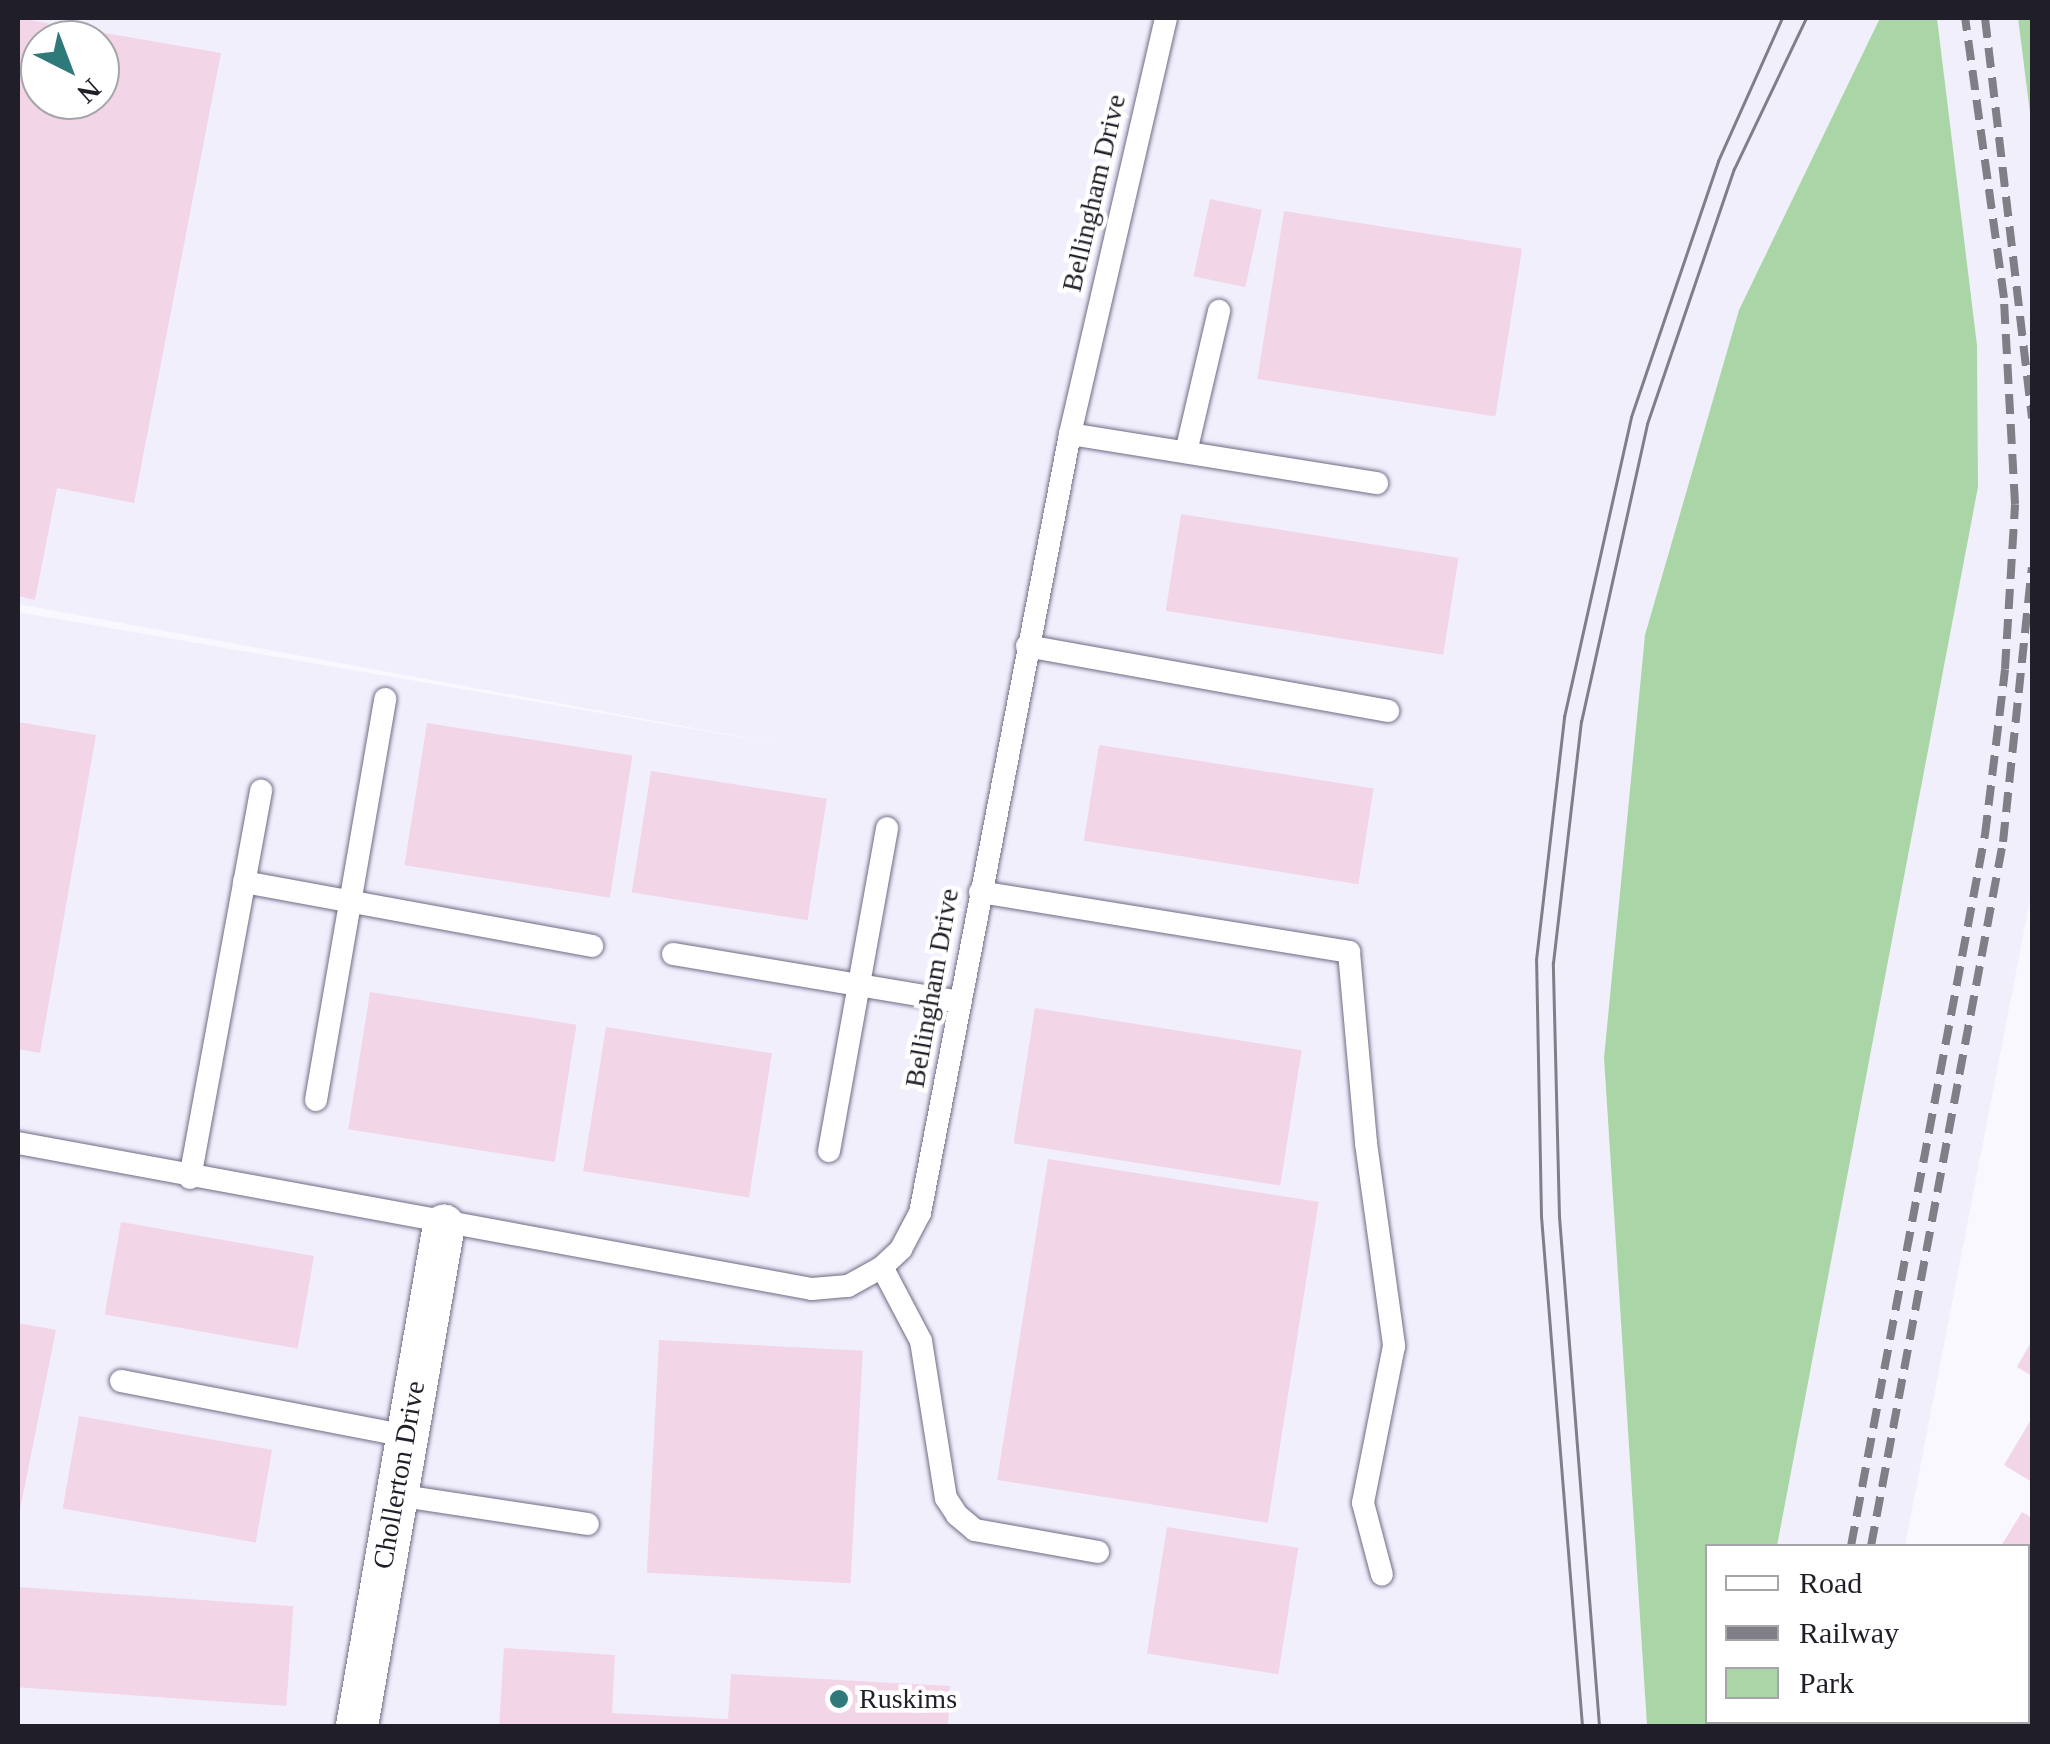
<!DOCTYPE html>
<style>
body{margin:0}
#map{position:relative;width:2050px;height:1744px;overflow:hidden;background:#f9f8fe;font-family:"Times New Roman",serif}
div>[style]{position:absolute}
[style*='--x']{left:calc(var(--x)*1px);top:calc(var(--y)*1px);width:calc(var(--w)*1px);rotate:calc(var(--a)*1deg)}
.built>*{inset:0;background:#f2effd}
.green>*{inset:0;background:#aad6a7}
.building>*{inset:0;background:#f2d5e7;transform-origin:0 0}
.roads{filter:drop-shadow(0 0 2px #706b84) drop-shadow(0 0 2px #706b84)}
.service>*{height:22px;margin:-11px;padding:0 11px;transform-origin:11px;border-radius:11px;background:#fff}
.minor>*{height:42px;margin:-21px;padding:0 21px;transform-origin:21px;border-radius:21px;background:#fff}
.tram>*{height:2.5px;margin:-1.25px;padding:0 1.25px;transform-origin:1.25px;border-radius:1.25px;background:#807e87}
.rail>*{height:8px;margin-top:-4px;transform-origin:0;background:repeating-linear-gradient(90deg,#807e87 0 20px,transparent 0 30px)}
.dots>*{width:28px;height:28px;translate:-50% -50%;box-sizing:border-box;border:5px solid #fff;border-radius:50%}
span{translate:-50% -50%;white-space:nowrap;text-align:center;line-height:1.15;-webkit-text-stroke:9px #fff;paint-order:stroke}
.street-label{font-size:28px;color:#201e29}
.poi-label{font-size:28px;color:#201e29}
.left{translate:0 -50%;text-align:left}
.frame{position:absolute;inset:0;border:20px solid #201e29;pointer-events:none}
.legend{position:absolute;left:1705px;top:1544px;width:325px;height:180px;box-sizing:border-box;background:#fff;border:2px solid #a6a5a9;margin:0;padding:12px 18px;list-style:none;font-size:30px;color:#201e29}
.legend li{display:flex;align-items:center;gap:20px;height:50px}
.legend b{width:50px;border:2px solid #a6a5a9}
.north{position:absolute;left:20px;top:20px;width:100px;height:100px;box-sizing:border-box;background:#fff;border:2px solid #a6a5a9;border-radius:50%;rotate:138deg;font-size:28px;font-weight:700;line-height:40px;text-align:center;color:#201e29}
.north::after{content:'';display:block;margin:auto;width:35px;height:45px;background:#2f797b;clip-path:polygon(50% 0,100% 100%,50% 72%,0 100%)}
</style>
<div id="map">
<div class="built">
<i style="clip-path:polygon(evenodd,18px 18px,1880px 18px,1739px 310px,1604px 1058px,1647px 1726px,18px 1726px,18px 612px,780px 744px,18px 604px,18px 18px,40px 40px,100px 40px,100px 100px,40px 100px,40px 40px)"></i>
<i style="clip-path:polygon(1937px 18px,2018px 18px,2032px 129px,2032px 890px,1905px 1546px,1777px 1546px,1978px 487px,1977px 345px)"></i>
<i style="clip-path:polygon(1747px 1722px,1871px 1722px,1746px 1726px)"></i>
</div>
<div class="green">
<i style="clip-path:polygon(1880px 18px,1937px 18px,1977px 345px,1978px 487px,1777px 1546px,1708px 1546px,1708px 1722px,1747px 1722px,1746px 1726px,1647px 1726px,1604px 1058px,1645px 635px,1739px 310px)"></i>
<i style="clip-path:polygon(2018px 18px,2032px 18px,2032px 129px)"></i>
</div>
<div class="building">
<i style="clip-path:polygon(evenodd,18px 18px,221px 53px,134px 503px,57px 488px,35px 600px,18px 596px,18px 18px,40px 40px,100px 40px,100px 100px,40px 100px,40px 40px)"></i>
<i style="left:1210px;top:199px;width:53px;height:79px;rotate:12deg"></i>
<i style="left:1284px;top:211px;width:241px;height:170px;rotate:9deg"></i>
<i style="left:1181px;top:514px;width:281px;height:98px;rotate:9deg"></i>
<i style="clip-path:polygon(18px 722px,96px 735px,40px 1053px,18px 1049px)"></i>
<i style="left:427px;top:723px;width:208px;height:144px;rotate:9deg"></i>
<i style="left:1099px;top:745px;width:278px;height:97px;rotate:9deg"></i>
<i style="left:651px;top:771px;width:178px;height:123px;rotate:9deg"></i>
<i style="left:370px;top:992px;width:209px;height:139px;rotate:9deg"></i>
<i style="left:1035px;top:1008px;width:270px;height:137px;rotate:9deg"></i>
<i style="left:606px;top:1027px;width:168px;height:146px;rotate:9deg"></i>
<i style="left:1048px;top:1159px;width:274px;height:325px;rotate:9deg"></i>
<i style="left:121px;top:1222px;width:196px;height:94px;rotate:10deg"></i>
<i style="clip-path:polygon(18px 1323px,56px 1330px,19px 1515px,18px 1515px)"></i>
<i style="left:659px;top:1340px;width:204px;height:233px;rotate:3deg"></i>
<i style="clip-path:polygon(2032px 1340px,2032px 1376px,2017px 1367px)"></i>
<i style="left:79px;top:1416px;width:196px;height:94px;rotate:10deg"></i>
<i style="clip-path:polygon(2032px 1418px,2032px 1482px,2004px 1465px)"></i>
<i style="clip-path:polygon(2022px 1512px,2032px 1518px,2028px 1596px,2028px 1546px,2001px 1546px)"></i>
<i style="left:1167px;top:1527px;width:133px;height:128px;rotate:9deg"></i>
<i style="left:18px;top:1587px;width:276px;height:100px;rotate:4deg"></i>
<i style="clip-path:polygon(504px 1648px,615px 1655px,612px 1713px,728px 1719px,731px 1674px,950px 1686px,948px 1726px,499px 1726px)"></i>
<i style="left:1980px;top:1722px;width:48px;height:4px"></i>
</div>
<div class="roads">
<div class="service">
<i style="--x:1070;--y:434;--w:311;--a:9.1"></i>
<i style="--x:1186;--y:452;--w:145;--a:-76.8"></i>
<i style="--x:1027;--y:646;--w:367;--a:10.2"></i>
<i style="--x:244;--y:882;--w:354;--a:10.4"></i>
<i style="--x:980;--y:892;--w:374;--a:9.2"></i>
<i style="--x:1349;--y:952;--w:192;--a:84.9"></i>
<i style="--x:1366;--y:1143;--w:205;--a:82.1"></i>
<i style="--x:1394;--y:1346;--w:160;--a:101.2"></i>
<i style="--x:1363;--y:1503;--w:74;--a:75.2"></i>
<i style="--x:673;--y:954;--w:290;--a:9.5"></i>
<i style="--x:316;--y:1100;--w:407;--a:-80.2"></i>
<i style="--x:18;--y:1143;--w:807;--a:10.42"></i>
<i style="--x:812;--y:1289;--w:36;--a:-5"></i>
<i style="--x:848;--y:1286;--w:39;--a:-29"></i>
<i style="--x:882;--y:1267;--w:26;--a:-43"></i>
<i style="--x:901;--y:1249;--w:41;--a:-62.2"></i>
<i style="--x:920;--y:1213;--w:793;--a:-79.1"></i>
<i style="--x:1070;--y:434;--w:427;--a:-77"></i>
<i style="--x:829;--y:1151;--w:328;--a:-79.8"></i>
<i style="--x:190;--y:1178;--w:394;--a:-79.6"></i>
<i style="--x:882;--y:1267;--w:84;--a:62.2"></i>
<i style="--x:921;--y:1341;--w:159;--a:81"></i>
<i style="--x:946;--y:1498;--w:20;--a:57"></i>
<i style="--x:957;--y:1515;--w:23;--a:40"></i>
<i style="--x:975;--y:1530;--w:125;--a:10.1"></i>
<i style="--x:121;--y:1381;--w:290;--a:10.9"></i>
<i style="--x:396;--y:1495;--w:194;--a:8.6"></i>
</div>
<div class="minor">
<i style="--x:357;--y:1726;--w:508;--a:-80.15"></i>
</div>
</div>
<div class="tram">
<i style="--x:1582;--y:1726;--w:512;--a:-94.6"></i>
<i style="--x:1541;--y:1216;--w:256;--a:-91.1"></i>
<i style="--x:1536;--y:960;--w:245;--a:-83.4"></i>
<i style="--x:1564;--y:717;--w:307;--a:-77.4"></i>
<i style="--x:1631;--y:417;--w:270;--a:-71.2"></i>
<i style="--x:1718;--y:161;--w:157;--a:-65.9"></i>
<i style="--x:1599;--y:1726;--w:511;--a:-94.49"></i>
<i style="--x:1559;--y:1217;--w:254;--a:-91.4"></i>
<i style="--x:1553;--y:963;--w:243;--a:-83.4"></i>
<i style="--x:1581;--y:722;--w:305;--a:-77.5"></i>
<i style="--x:1647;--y:424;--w:269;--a:-71.2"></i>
<i style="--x:1734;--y:169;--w:167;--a:-64.5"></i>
</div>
<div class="rail">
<i style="--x:1985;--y:18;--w:403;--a:83.3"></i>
<i style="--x:1851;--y:1546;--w:724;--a:-79.33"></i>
<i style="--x:1985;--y:835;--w:167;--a:-83.1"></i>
<i style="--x:2005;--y:669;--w:165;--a:-86.5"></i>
<i style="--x:2015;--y:504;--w:206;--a:-93.1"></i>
<i style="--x:2004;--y:298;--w:283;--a:-97.9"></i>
<i style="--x:1871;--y:1546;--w:716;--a:-79.38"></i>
<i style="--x:2003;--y:842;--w:276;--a:-84"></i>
<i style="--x:1821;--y:1726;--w:4;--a:-76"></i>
<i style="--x:1837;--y:1726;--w:4;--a:-76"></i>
</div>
<div class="dots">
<i style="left:839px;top:1699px;background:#2f797b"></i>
</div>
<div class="street-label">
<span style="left:1094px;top:193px;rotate:-77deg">Bellingham Drive</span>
<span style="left:932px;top:988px;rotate:-80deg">Bellingham Drive</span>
<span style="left:399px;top:1475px;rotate:-80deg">Chollerton Drive</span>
</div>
<div class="poi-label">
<span class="left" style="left:859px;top:1699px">Ruskims</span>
</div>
<div class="frame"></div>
<ul class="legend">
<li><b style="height:12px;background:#fff"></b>Road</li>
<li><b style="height:12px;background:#807e87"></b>Railway</li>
<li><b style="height:28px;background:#aad6a7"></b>Park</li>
</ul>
<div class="north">N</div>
</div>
